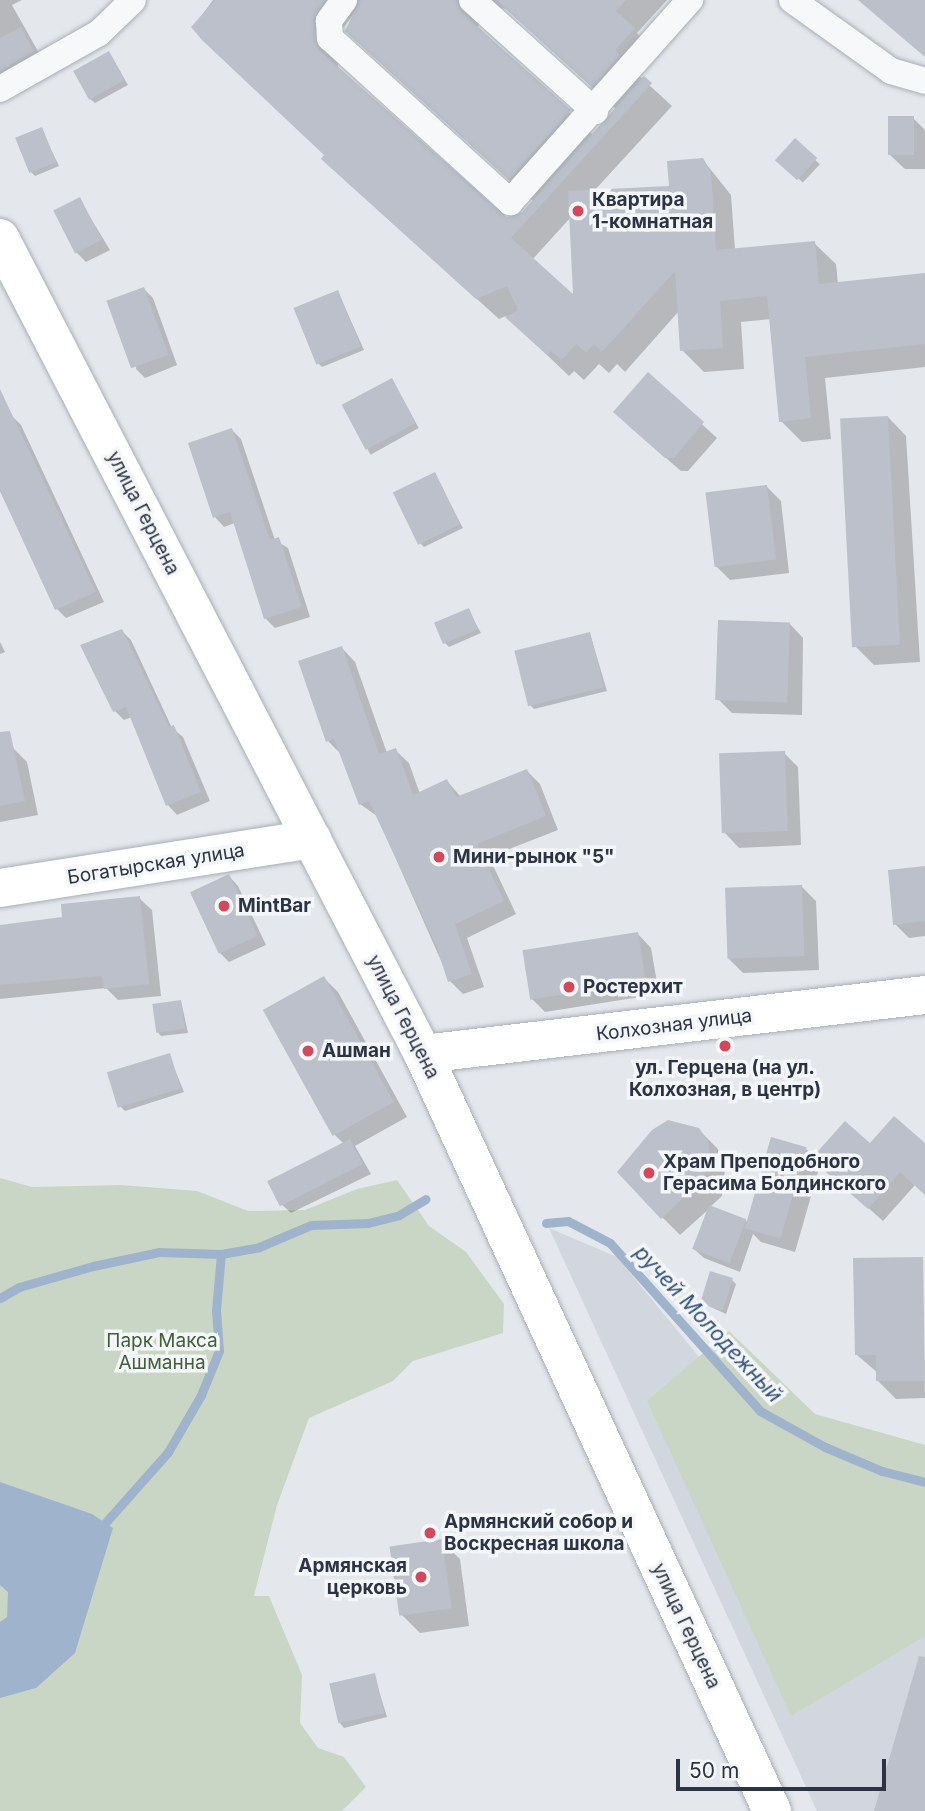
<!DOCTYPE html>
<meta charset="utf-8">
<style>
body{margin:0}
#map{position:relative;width:925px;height:1811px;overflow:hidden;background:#e4e7ec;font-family:Inter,sans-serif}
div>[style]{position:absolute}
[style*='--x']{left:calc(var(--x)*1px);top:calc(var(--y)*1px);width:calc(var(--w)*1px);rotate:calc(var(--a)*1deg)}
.built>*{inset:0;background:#d2d6de}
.green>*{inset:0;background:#c9d6c5}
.water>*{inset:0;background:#9fb4cc}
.shadow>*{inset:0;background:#0003;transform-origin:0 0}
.stream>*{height:9px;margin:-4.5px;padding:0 4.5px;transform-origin:4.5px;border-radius:4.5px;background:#9fb4cc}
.building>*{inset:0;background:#bbc0ca;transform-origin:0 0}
.roads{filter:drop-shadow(0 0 2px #a9aeb7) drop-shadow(0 0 2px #a9aeb7)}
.street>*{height:26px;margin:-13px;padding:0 13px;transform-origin:13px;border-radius:13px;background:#f7f8fa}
.secondary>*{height:38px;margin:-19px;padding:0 19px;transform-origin:19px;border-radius:19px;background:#fff}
.dots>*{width:19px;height:19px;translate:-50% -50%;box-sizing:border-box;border:4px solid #f4f6f9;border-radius:50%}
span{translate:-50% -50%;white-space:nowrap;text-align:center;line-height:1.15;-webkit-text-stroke:7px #f4f6f9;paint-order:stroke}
.poi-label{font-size:19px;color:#2b3445;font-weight:700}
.left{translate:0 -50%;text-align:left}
.right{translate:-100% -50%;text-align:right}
.street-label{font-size:19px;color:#2b3445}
.park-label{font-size:19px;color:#3f6138}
.water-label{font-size:21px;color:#34527a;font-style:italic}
.scale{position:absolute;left:676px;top:1759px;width:210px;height:32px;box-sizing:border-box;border:4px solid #2b3445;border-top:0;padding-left:9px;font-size:21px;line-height:24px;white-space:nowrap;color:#2b3445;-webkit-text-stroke:5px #f4f6f9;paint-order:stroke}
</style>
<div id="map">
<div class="built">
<i style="clip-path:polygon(549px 1228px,617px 1257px,754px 1424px,925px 1502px,925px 1811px,817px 1811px)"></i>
</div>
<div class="green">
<i style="clip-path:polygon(0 1178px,32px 1187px,121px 1185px,197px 1191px,248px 1211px,305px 1210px,357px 1189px,397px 1180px,429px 1226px,466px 1252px,504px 1304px,503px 1333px,413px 1361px,393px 1381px,309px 1418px,277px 1505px,254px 1596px,269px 1596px,302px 1675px,300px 1723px,318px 1748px,344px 1757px,366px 1787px,342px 1811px,0 1811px)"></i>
<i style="clip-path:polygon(729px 1331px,815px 1414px,925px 1445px,925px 1636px,791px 1716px,647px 1401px)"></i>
</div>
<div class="water">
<i style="clip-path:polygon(0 1482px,92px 1514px,113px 1528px,75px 1653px,36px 1688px,0 1698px,0 1622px,7px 1617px,8px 1592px,0 1585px)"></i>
</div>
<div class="shadow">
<i style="clip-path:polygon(0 0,22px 0,12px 5px,44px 62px,0 90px)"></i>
<i style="clip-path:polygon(evenodd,213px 0,667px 0,637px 33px,655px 51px,635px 72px,672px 106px,594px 191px,671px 188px,703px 160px,731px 195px,735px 250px,814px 243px,836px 264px,838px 284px,925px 275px,925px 367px,825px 378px,831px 439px,802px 442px,781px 421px,771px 319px,741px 322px,744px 369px,704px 372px,682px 350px,679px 311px,625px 372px,617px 364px,609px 373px,599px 364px,584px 380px,574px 371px,569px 376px,506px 316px,499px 319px,345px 180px,326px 156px,193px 27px,213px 0,490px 6px,506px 9px,616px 109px,593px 135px,478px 27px,481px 12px,490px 6px,213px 0,358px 9px,369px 52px,534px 202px,523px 214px,507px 219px,338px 69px,337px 35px,358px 9px,213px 0,571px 217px,575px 298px,532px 260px,571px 217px)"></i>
<i style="clip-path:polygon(109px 53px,128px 85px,95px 103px,90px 99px)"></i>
<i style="clip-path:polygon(913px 118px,925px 130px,925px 169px,905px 169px,890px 155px)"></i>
<i style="clip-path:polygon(41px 129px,59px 166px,35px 176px,31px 172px)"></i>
<i style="left:795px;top:141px;width:34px;height:25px;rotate:43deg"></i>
<i style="clip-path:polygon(79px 199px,110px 250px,86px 262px,77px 253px)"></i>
<i style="clip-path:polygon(144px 289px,153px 298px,177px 365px,145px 378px,136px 369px)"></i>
<i style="clip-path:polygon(338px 292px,364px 350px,322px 367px,318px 363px)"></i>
<i style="clip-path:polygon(648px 375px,717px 438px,688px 471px,681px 471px,629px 426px)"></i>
<i style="left:392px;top:380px;width:55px;height:55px;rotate:61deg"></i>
<i style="clip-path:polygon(12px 416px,21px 425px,104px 602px,66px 618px,57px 609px,0 491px,0 422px)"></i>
<i style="clip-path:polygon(888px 417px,906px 436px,920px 662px,874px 665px,856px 647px)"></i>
<i style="clip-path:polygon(232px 430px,241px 439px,275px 540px,288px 548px,310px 617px,275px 628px,266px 619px,235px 523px,224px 527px,215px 517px)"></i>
<i style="clip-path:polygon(434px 474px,463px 528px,424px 547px,420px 543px)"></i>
<i style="clip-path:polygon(767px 487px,781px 501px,789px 573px,730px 580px,716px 566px)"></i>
<i style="clip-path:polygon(468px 610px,481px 633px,449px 647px,445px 643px)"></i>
<i style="clip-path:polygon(789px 623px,803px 638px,802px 715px,732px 713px,718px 699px)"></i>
<i style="clip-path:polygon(122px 631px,131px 640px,172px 728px,183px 737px,210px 801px,177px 815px,168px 805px,132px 717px,124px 720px,115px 711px)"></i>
<i style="clip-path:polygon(590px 634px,607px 691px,534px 709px,530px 705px)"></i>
<i style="clip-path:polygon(0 642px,5px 652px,0 654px)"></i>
<i style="clip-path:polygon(342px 648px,355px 662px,387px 753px,395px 750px,409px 763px,420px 794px,447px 781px,461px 797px,527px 771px,540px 784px,558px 830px,489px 857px,516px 914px,467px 938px,484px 987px,463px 994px,450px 981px,377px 816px,360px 804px,342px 755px,328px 741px)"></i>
<i style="clip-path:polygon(13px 748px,27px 762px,38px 815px,0 822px,0 750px)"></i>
<i style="clip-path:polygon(784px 753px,798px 767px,801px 845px,739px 848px,725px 833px)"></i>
<i style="clip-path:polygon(925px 868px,925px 936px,909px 938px,895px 924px)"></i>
<i style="clip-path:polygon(229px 876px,238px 886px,266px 945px,229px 962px,220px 953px)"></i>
<i style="clip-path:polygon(802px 887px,816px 901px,819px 970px,743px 973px,729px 959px)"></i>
<i style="clip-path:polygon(139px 898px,152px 910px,161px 996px,118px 1000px,106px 988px,0 999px,0 927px,64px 919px)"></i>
<i style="clip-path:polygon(637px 933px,651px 948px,659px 994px,545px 1012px,531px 998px)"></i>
<i style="clip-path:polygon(324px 978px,338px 992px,407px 1117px,355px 1146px,371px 1174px,291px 1213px,281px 1204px,344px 1144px,335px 1135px)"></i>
<i style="clip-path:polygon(181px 1001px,188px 1033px,161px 1036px,157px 1031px)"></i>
<i style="clip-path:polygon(169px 1055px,184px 1092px,125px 1111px,120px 1106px)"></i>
<i style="clip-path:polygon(668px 1122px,698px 1129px,717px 1148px,726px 1160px,722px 1196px,710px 1207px,748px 1222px,806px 1149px,815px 1157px,870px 1146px,925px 1145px,925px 1194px,915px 1185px,883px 1221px,820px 1165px,795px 1252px,761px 1242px,753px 1234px,740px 1272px,704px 1258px,694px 1249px,710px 1208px,680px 1235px,662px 1217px)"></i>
<i style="clip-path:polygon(922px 1259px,925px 1398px,896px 1399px,878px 1381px,878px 1373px,857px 1355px)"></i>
<i style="clip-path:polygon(732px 1280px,736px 1284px,726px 1314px,702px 1303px)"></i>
<i style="clip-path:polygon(441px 1541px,460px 1559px,469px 1626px,420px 1633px,401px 1614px)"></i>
<i style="clip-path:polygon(374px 1675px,387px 1717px,344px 1728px,340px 1723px)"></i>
</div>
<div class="stream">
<i style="--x:546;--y:1223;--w:22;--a:-5"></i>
<i style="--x:568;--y:1221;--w:47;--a:27.6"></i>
<i style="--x:610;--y:1243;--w:225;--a:48.2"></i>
<i style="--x:760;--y:1411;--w:74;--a:29"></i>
<i style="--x:825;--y:1447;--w:62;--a:22.8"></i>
<i style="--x:882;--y:1471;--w:44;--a:14.3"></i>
<i style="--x:0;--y:1298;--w:22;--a:-30"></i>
<i style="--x:19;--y:1287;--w:77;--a:-15.8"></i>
<i style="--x:93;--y:1266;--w:67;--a:-12"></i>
<i style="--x:159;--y:1252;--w:62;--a:1.8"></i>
<i style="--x:221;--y:1254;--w:39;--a:-10"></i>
<i style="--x:259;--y:1247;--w:56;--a:-22.9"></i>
<i style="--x:311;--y:1225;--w:57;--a:-2"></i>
<i style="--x:368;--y:1223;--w:32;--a:-14"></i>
<i style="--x:399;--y:1215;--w:31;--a:-31"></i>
<i style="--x:105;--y:1523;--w:95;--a:-48.4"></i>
<i style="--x:168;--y:1452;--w:66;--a:-59.9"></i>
<i style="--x:201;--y:1395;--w:48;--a:-67.8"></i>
<i style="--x:219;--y:1351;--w:41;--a:-94.2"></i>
<i style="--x:216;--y:1310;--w:56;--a:-84.9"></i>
</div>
<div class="building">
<i style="clip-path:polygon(215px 0,325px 0,313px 21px,319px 50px,507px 217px,522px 212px,644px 76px,652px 83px,511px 238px,573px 294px,568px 191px,669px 186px,667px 161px,703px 158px,711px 172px,716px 250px,815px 241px,819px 284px,925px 273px,925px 344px,805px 357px,811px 418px,779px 422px,767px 296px,720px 301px,723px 348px,680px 351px,675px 271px,602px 352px,594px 344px,586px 353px,576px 344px,562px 360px,551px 351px,547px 355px,505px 317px,518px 310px,507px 286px,476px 299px,321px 159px,324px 155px,202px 40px,191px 27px)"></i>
<i style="clip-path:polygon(360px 0,457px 0,461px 12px,571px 110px,509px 180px,345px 31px)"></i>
<i style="clip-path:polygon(496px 0,626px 0,616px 11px,635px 28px,615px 50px,620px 55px,592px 87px)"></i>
<i style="clip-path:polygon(858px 0,925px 0,925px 57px)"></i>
<i style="clip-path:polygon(21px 27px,34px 52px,0 71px,0 38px)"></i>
<i style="left:109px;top:51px;width:33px;height:41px;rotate:61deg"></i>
<i style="left:888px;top:116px;width:26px;height:39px"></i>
<i style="left:42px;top:127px;width:38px;height:29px;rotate:68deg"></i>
<i style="left:795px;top:138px;width:30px;height:30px;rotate:42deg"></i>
<i style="left:80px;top:197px;width:48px;height:30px;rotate:63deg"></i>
<i style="left:144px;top:287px;width:72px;height:40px;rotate:70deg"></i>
<i style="left:338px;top:290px;width:61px;height:48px;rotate:68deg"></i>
<i style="clip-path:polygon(648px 372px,704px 422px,674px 458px,665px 458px,613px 412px)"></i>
<i style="left:392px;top:378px;width:51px;height:57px;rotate:62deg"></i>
<i style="clip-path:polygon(0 389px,96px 592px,55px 610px,0 491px)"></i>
<i style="left:888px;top:416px;width:229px;height:48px;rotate:87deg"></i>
<i style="clip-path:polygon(232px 428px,270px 540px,279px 537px,302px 607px,264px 619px,230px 512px,213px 518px,188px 443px)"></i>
<i style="left:435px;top:472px;width:58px;height:47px;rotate:64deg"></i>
<i style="left:767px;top:485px;width:75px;height:62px;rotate:83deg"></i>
<i style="left:469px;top:608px;width:23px;height:38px;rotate:67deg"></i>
<i style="left:718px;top:620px;width:72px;height:80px;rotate:2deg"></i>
<i style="clip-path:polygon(122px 629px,169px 727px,174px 725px,201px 792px,166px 806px,126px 707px,113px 712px,80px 645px)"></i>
<i style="left:590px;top:632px;width:57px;height:78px;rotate:76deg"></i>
<i style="clip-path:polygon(342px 646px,379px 754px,396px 748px,413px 795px,447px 779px,456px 797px,527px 769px,546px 816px,477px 844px,504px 901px,455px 924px,472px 974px,448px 982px,436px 945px,369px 801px,359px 805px,334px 739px,326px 742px,298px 661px)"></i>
<i style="clip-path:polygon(10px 731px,25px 801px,0 806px,0 732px)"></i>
<i style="left:785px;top:751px;width:80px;height:66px;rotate:88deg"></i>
<i style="clip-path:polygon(925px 866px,925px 921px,893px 925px,888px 870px)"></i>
<i style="left:229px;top:874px;width:68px;height:43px;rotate:65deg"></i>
<i style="left:802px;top:885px;width:71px;height:77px;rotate:88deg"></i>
<i style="clip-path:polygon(140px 896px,149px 984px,104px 989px,102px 976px,0 985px,0 925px,62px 917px,61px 904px)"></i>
<i style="left:638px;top:932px;width:50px;height:117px;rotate:81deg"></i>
<i style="left:324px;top:976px;width:144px;height:70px;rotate:61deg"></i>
<i style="left:181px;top:1000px;width:29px;height:29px;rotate:82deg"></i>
<i style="left:170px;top:1053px;width:37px;height:66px;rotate:73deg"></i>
<i style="clip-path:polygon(894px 1116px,925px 1143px,925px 1195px,900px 1172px,868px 1209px,811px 1159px,845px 1121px,870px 1143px)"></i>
<i style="clip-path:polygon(668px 1120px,699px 1128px,708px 1141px,710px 1156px,704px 1178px,661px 1219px,617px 1172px,652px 1130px)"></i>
<i style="left:771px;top:1137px;width:37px;height:95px;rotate:16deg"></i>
<i style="left:350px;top:1139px;width:28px;height:93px;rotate:63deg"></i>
<i style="left:709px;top:1205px;width:40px;height:47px;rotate:21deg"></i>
<i style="clip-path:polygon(923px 1257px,925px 1381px,876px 1381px,876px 1355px,855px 1355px,853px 1258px)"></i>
<i style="left:710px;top:1271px;width:24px;height:34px;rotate:17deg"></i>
<i style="left:442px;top:1539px;width:70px;height:53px;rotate:82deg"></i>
<i style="clip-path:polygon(919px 1656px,925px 1657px,925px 1811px,874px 1811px)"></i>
<i style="left:375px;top:1673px;width:41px;height:47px;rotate:77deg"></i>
</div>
<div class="roads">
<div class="street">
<i style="--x:344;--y:0;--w:26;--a:126"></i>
<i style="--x:329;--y:21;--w:17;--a:87"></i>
<i style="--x:330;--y:38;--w:244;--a:42.3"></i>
<i style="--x:510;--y:202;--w:271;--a:-48.3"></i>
<i style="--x:472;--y:0;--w:166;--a:42.1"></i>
<i style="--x:792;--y:0;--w:122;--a:35.6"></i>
<i style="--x:891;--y:71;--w:35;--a:16"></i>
<i style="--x:0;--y:89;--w:114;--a:-29.5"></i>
<i style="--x:99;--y:33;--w:47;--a:-44.1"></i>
</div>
<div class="secondary">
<i style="--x:0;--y:238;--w:919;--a:62.6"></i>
<i style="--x:423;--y:1054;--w:834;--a:65.25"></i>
<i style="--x:0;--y:888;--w:316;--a:-8.9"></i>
<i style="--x:423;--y:1054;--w:505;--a:-6.7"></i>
</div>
</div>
<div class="dots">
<i style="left:578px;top:211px;background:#d1495b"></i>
<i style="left:439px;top:857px;background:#d1495b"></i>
<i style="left:224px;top:906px;background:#d1495b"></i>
<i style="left:569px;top:987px;background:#d1495b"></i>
<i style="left:725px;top:1046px;background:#d1495b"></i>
<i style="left:308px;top:1051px;background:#d1495b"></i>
<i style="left:649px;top:1173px;background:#d1495b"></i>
<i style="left:430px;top:1533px;background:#d1495b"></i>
<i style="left:421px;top:1577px;background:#d1495b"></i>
</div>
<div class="poi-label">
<span class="left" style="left:592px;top:211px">Квартира<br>1-комнатная</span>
<span class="left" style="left:453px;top:857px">Мини-рынок "5"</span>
<span class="left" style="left:238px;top:906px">MintBar</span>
<span class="left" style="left:583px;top:987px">Ростерхит</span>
<span class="left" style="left:322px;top:1051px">Ашман</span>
<span style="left:725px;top:1079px">ул. Герцена (на ул.<br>Колхозная, в центр)</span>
<span class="left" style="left:663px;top:1173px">Храм Преподобного<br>Герасима Болдинского</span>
<span class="left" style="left:444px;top:1533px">Армянский собор и<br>Воскресная школа</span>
<span class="right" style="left:407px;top:1577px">Армянская<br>церковь</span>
</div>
<div class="street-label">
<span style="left:143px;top:513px;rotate:63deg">улица Герцена</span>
<span style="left:156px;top:864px;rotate:-9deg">Богатырская улица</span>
<span style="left:403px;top:1017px;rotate:63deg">улица Герцена</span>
<span style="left:674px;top:1025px;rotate:-7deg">Колхозная улица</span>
<span style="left:686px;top:1626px;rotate:65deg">улица Герцена</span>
</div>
<div class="park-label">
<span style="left:162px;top:1352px">Парк Макса<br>Ашманна</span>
</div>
<div class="water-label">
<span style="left:708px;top:1324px;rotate:47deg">ручей Молодежный</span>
</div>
<div class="scale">50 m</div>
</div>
